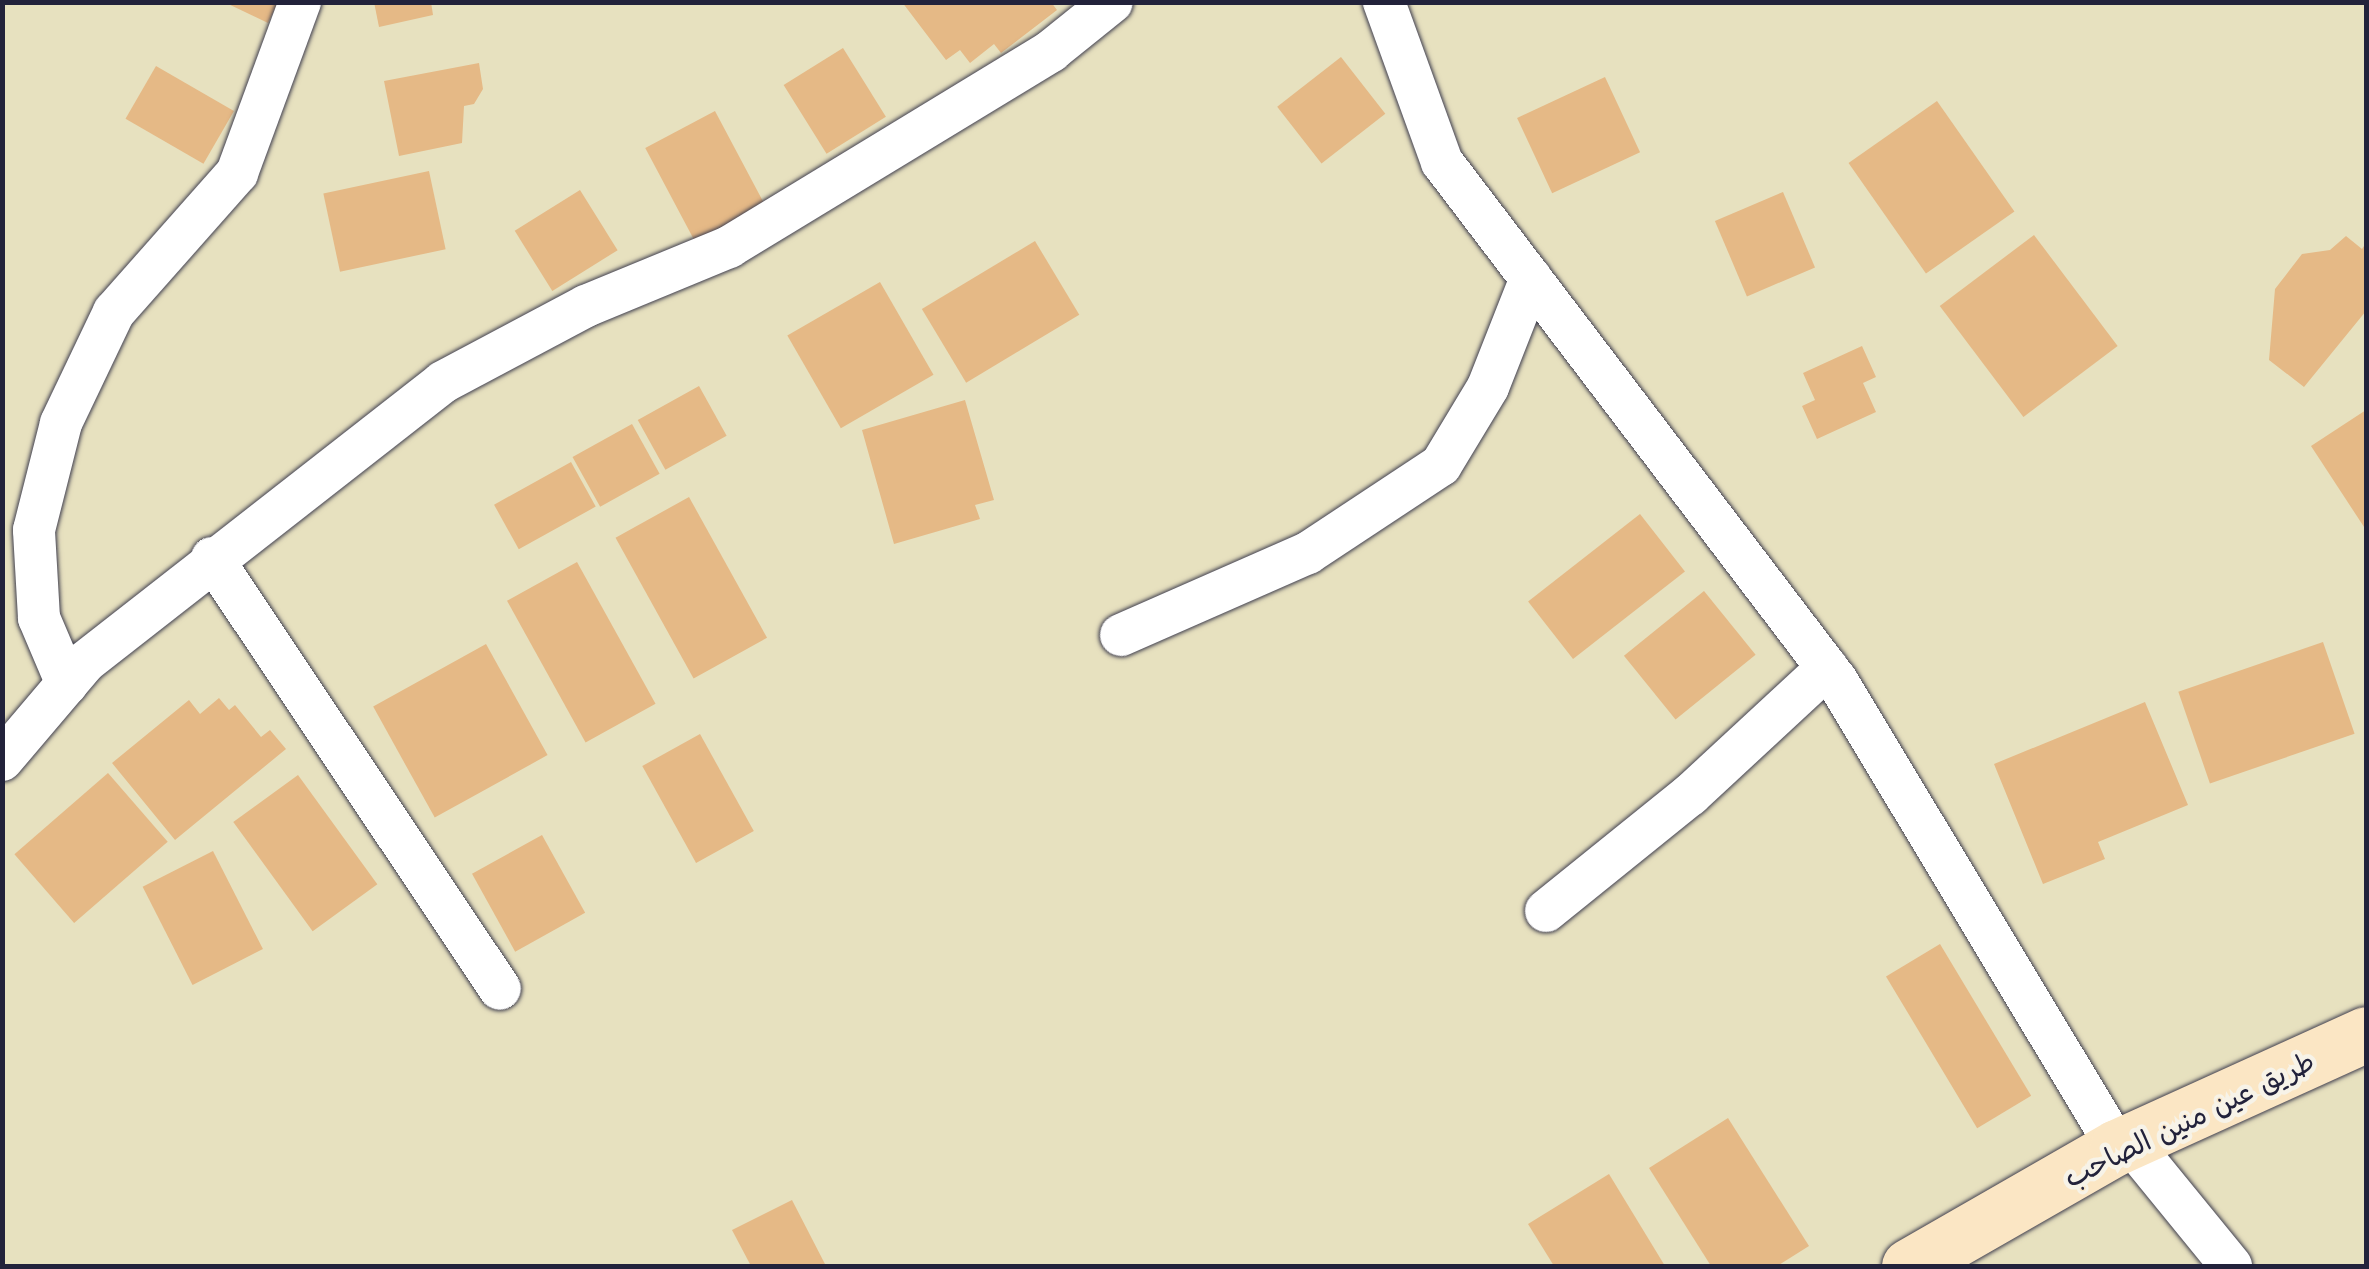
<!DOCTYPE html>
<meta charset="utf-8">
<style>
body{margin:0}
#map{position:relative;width:2369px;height:1269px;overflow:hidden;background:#e7e1bf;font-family:"Shantell Sans","Playpen Sans Arabic",sans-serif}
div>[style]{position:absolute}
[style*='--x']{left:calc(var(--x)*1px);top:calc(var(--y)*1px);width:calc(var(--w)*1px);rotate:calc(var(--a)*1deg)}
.building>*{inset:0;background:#e5b986;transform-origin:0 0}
.roads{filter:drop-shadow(0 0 2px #403f4f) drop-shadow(0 0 2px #403f4f)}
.street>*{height:42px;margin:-21px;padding:0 21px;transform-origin:21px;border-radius:21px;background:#fff}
.secondary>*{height:55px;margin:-27.5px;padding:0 27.5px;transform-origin:27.5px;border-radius:27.5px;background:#fbe6c4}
span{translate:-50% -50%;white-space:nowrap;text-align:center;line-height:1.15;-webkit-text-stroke:9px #f7f3e8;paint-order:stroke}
.street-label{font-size:28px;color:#22223b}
.frame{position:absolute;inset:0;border:5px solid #22223b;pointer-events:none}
</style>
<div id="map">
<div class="building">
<i style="clip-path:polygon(224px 2px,278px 2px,268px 23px)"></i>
<i style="clip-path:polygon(374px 2px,431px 2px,433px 15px,379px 27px)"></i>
<i style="clip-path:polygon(902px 2px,1051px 2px,1057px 10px,1001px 53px,994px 44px,970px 63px,960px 50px,946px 60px)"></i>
<i style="left:843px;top:48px;width:81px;height:70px;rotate:58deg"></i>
<i style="left:1341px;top:57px;width:72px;height:81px;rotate:52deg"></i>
<i style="clip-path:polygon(479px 63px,483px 89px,474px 104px,464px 106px,462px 143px,399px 156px,384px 81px)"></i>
<i style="left:156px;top:66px;width:90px;height:61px;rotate:30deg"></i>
<i style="left:1605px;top:77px;width:83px;height:97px;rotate:65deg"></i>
<i style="left:1937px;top:101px;width:135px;height:108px;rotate:55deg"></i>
<i style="left:715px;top:111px;width:107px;height:79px;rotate:62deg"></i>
<i style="left:429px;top:171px;width:80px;height:108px;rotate:78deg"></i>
<i style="left:580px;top:190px;width:71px;height:77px;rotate:58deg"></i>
<i style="left:1783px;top:192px;width:82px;height:74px;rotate:67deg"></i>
<i style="left:2034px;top:235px;width:139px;height:118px;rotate:53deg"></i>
<i style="clip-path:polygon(2346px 236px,2362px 249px,2366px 243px,2366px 311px,2304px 387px,2269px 360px,2275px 289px,2302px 254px,2330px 250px)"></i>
<i style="left:1035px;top:241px;width:86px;height:132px;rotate:59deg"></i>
<i style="left:880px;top:282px;width:107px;height:107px;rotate:60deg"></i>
<i style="clip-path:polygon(1862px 346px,1876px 377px,1863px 383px,1876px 412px,1817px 439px,1802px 406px,1815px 400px,1803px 373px)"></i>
<i style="left:699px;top:386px;width:57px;height:70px;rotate:61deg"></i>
<i style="clip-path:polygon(965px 400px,994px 500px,975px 505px,980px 519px,894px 544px,862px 430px)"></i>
<i style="clip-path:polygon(2366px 410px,2366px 530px,2311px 446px)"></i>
<i style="left:632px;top:424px;width:57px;height:68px;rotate:61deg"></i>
<i style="left:571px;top:462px;width:51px;height:88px;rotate:61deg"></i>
<i style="left:689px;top:497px;width:161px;height:84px;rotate:61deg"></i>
<i style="left:1640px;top:514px;width:73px;height:142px;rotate:52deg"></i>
<i style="left:577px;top:562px;width:162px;height:80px;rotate:61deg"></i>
<i style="left:1704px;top:591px;width:82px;height:103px;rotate:51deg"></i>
<i style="left:2323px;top:642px;width:97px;height:153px;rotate:71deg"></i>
<i style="left:486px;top:644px;width:127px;height:129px;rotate:61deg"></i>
<i style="clip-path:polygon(219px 698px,229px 710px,235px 705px,261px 737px,270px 730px,286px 749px,175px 840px,112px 763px,189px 700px,200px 714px)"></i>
<i style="clip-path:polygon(2145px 702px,2188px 805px,2098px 842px,2105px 859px,2043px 884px,1994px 764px)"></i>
<i style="left:700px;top:734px;width:111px;height:66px;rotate:61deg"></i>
<i style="left:108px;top:773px;width:91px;height:124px;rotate:49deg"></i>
<i style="left:298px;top:775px;width:135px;height:80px;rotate:54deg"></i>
<i style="left:542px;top:835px;width:89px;height:80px;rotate:61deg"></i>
<i style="left:213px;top:851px;width:110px;height:79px;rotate:63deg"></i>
<i style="left:1940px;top:944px;width:177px;height:63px;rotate:59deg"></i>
<i style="clip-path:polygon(1728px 1118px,1809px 1246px,1777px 1266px,1711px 1266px,1649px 1168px)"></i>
<i style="clip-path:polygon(1609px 1174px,1665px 1266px,1554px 1266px,1528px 1224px)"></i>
<i style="clip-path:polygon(792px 1200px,826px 1266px,751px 1266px,732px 1230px)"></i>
</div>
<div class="roads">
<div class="street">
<i style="--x:1384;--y:2;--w:170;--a:70.1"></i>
<i style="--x:1442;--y:162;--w:652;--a:52.73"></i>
<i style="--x:1837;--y:681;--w:544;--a:59"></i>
<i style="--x:212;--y:558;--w:518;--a:56.25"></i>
<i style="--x:1121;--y:635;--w:204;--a:-23.7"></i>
<i style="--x:1308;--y:553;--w:159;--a:-33.5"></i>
<i style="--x:1441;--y:465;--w:91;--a:-58.9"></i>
<i style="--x:1488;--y:387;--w:117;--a:-68.5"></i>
<i style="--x:67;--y:684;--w:72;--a:-113"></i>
<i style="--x:39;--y:618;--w:88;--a:-93.3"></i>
<i style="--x:34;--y:530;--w:110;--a:-75.8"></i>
<i style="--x:61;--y:423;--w:123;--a:-64.5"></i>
<i style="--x:114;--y:312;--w:186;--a:-48.5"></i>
<i style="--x:237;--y:173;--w:182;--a:-69.8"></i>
<i style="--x:2;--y:760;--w:128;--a:-49.7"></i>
<i style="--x:85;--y:662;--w:454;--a:-38"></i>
<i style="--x:443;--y:382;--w:162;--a:-28"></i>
<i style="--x:586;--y:306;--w:155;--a:-22.4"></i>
<i style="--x:729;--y:247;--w:377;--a:-31.3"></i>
<i style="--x:1051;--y:51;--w:78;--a:-38.8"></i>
<i style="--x:1546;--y:911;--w:185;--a:-38.9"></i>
<i style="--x:1690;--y:795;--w:187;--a:-42.8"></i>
<i style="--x:2130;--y:1142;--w:160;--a:50.8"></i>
</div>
<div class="secondary">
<i style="--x:1909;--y:1266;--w:240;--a:-29.8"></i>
<i style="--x:2117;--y:1147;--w:273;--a:-24.4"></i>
</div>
</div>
<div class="street-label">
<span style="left:2189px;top:1119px;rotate:-26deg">طريق عين منين الصاحب</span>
</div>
<div class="frame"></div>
</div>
